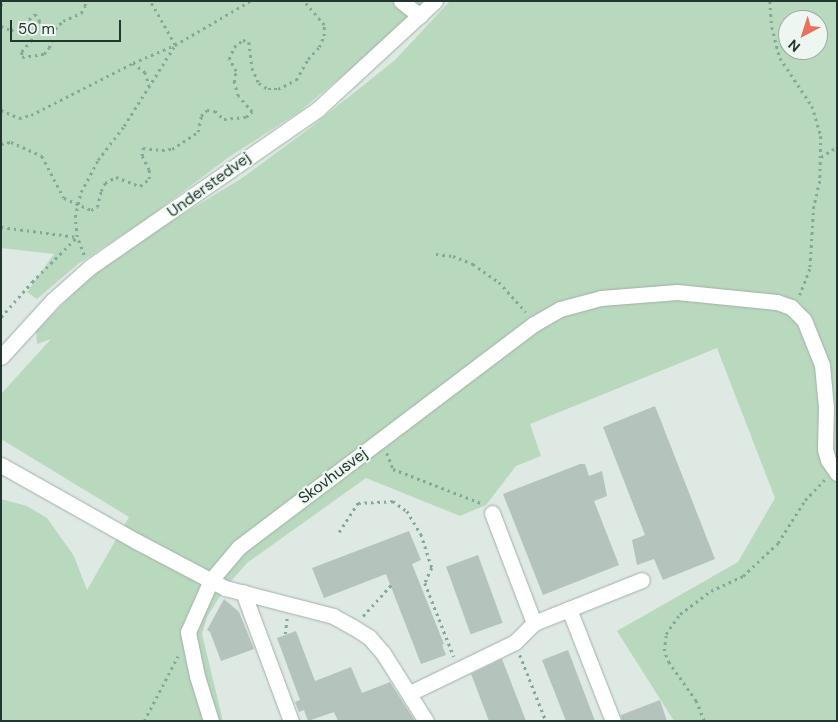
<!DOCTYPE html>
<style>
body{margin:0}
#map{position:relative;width:838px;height:722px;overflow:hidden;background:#dee9e3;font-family:"DM Sans",sans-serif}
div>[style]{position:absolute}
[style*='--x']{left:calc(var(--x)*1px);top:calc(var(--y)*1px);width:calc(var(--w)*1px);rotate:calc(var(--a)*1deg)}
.green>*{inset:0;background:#b8d9be}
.building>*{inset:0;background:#b4c3bc;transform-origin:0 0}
.path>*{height:2.5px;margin-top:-1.25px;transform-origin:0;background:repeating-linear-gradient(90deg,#81aa99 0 2.5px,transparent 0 6.5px)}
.roads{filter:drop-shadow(0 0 1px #a2b0a9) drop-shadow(0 0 1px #a2b0a9)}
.minor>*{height:15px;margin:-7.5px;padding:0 7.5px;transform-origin:7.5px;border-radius:7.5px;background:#fff}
span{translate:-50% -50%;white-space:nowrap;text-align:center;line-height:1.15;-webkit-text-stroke:4px #eef6f1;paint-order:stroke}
.street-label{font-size:16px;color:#21372f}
.frame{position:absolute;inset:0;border:2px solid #21372f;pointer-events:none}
.north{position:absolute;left:778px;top:10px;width:50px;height:50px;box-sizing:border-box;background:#eef6f1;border:1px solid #9caaa3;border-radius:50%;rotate:220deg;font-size:14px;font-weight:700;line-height:20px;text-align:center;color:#21372f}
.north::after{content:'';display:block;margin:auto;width:18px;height:22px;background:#e8725d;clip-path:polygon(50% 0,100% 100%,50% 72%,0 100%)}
.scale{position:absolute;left:10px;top:20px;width:111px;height:22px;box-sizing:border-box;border:2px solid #21372f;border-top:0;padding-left:6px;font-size:15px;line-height:18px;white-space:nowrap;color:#21372f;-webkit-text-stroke:4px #eef6f1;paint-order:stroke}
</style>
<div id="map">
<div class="green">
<i style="clip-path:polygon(1px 1px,426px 1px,379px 45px,299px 112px,229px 157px,145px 220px,78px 264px,37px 299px,27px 292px,54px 254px,1px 248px)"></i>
<i style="clip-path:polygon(evenodd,450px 1px,837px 1px,837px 721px,674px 721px,617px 631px,738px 562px,775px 498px,717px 348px,530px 424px,541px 456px,516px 466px,486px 505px,460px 516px,366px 478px,247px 563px,225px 588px,207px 617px,202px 634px,223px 721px,1px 721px,1px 499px,27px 506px,47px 518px,74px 556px,87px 590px,129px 517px,1px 439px,1px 394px,51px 339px,37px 344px,36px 331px,97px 270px,149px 235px,242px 178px,306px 131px,395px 60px,450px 1px,788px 20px,818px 20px,818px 50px,788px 50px,788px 20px)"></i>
</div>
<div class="building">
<i style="clip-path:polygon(655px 406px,715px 559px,663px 580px,654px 559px,637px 565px,632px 540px,645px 535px,603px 427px)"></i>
<i style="clip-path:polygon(580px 464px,585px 464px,589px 476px,602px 471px,607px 496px,594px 501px,619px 565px,543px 595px,503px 494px)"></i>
<i style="clip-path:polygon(409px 531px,421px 560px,412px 564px,444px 644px,442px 645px,446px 655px,421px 664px,386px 574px,324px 598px,312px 568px)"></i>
<i style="left:478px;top:555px;width:72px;height:34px;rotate:70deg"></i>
<i style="clip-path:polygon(224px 599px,239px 612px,254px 649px,221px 661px,210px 632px,207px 630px)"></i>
<i style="clip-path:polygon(296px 631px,315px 681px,351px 667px,362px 693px,390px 682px,415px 721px,338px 721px,334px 712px,308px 721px,304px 710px,299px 712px,295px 702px,300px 700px,277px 638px)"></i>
<i style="clip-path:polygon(568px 650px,595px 721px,566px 721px,542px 660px)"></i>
<i style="clip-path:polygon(502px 659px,526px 721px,489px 721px,471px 674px)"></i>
<i style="clip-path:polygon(660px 700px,667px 721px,622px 721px,621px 715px)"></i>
</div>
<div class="path">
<i style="--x:770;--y:1;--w:26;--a:86"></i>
<i style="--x:772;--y:27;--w:32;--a:76"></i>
<i style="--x:780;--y:58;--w:58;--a:56.3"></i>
<i style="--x:812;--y:106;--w:31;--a:73"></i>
<i style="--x:821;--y:136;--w:45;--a:91.3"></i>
<i style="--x:820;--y:181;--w:26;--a:103"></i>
<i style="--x:814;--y:206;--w:63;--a:93.6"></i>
<i style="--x:810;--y:269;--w:28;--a:111"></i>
<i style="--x:1;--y:6;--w:5;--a:-79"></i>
<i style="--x:1;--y:26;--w:11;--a:22"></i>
<i style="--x:11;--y:30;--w:8;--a:-14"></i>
<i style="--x:19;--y:28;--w:21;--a:-41"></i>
<i style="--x:35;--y:14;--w:9;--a:54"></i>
<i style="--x:40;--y:21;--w:21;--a:113"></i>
<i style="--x:32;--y:40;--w:16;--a:130"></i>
<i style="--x:22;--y:52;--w:5;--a:90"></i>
<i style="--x:22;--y:57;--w:22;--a:-8"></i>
<i style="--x:44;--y:54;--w:8;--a:-50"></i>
<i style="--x:49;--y:48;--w:20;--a:-72"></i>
<i style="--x:55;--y:29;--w:11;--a:-45"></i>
<i style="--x:63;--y:21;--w:20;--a:-24"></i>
<i style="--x:81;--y:13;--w:8;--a:-60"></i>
<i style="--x:85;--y:6;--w:5;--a:-90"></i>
<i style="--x:133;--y:63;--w:46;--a:-23.2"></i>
<i style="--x:175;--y:45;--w:87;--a:-30.4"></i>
<i style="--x:1;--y:110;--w:20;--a:24"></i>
<i style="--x:19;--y:118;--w:12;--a:-14"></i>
<i style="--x:31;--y:115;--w:114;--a:-27"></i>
<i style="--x:133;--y:63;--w:15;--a:37"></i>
<i style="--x:145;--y:72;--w:14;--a:73"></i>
<i style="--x:1;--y:144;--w:10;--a:-11"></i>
<i style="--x:11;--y:142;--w:34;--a:24"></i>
<i style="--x:42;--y:156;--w:47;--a:62.4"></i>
<i style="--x:64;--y:198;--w:30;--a:24"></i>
<i style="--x:91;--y:210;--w:7;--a:-27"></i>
<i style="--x:97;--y:207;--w:16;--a:-76"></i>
<i style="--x:101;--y:191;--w:9;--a:-63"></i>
<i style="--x:105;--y:183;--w:13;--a:-29"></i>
<i style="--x:116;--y:177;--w:26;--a:21"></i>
<i style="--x:140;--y:186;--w:11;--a:-38"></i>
<i style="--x:149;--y:179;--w:9;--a:-90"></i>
<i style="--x:149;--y:170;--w:16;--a:-117"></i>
<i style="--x:142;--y:156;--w:8;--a:-83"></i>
<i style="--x:143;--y:148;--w:19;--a:6"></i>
<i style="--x:162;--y:150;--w:10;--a:-6"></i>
<i style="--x:172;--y:149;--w:31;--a:-33"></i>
<i style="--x:198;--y:132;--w:16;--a:-79"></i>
<i style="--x:201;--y:116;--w:8;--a:-45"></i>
<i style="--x:207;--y:110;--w:8;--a:7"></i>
<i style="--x:215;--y:111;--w:12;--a:42"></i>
<i style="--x:224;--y:119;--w:22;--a:-5"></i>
<i style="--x:246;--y:117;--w:8;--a:-40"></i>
<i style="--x:252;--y:112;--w:21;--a:-131"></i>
<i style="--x:238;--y:96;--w:15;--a:-106"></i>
<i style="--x:234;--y:82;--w:11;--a:-80"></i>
<i style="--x:236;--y:71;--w:14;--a:-120"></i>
<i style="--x:229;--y:59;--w:13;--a:-67"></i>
<i style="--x:234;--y:47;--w:11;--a:-38"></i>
<i style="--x:243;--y:40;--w:6;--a:18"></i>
<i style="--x:249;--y:42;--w:26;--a:83"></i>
<i style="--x:252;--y:68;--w:17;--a:65"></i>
<i style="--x:259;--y:83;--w:11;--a:34"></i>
<i style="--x:268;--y:89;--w:10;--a:0"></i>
<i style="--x:278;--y:89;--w:20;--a:-27"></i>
<i style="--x:296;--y:80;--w:24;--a:-60"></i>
<i style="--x:308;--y:59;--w:16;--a:-47"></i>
<i style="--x:319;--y:47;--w:12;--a:-66"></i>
<i style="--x:324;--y:36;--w:11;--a:-90"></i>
<i style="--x:324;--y:25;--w:31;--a:-130"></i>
<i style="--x:821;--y:157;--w:19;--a:-32"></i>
<i style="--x:1;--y:227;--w:77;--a:7.5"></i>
<i style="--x:436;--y:254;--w:17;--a:7"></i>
<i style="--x:453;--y:256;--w:22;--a:22"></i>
<i style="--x:473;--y:264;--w:32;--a:35"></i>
<i style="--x:499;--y:282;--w:40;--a:48"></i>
<i style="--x:84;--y:255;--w:19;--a:-111"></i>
<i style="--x:77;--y:237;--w:20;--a:-96"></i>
<i style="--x:75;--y:217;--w:26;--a:-77"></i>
<i style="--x:81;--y:192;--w:36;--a:-62"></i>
<i style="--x:98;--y:160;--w:43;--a:-52.6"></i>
<i style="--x:124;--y:126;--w:96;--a:-57.8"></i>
<i style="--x:175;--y:45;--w:51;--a:-119.6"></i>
<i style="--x:1;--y:317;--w:47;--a:-48.5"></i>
<i style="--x:32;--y:282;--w:64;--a:-45"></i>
<i style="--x:387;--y:453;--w:17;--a:69"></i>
<i style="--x:393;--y:469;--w:94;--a:21.1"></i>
<i style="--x:339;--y:532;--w:35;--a:-57"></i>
<i style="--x:358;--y:503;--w:35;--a:-3"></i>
<i style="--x:393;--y:501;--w:17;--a:36"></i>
<i style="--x:407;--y:511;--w:27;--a:59"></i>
<i style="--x:421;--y:534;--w:36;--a:72"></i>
<i style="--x:432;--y:568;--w:17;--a:115"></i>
<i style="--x:425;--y:583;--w:79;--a:68.6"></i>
<i style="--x:363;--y:616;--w:42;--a:-47.9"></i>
<i style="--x:285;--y:634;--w:16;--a:-83"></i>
<i style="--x:520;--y:655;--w:71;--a:68.5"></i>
<i style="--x:144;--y:721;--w:73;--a:-62.4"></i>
<i style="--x:704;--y:721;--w:22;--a:-112"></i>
<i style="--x:696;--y:701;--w:47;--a:-125.4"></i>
<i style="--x:669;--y:663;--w:13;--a:-113"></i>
<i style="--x:664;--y:651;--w:17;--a:-83"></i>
<i style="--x:666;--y:634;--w:24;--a:-55"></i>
<i style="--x:680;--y:614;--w:39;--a:-37"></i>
<i style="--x:711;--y:591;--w:35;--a:-25"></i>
<i style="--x:743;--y:576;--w:48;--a:-43.3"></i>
<i style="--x:778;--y:543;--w:51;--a:-57.9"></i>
<i style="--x:805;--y:500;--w:28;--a:-46"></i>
</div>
<div class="roads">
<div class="minor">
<i style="--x:401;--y:1;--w:24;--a:38"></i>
<i style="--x:1;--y:357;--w:77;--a:-47.6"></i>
<i style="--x:53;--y:300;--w:50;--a:-41.7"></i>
<i style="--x:90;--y:267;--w:277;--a:-34.7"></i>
<i style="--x:318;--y:109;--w:159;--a:-42.7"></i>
<i style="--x:1;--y:465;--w:155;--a:29.4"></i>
<i style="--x:136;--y:541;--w:101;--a:27.8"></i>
<i style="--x:225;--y:588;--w:112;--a:14.5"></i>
<i style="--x:333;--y:616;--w:23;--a:29"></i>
<i style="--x:353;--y:627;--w:19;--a:32"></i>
<i style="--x:369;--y:637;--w:21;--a:49"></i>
<i style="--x:383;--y:653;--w:80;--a:57.7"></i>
<i style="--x:492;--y:513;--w:118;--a:69.1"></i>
<i style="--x:243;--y:592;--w:138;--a:69.6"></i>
<i style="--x:569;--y:609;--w:120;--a:68.6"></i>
<i style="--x:410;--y:693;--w:117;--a:-25.9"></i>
<i style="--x:515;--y:642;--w:27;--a:-45"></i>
<i style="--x:534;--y:623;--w:116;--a:-21.7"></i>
<i style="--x:211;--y:721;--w:47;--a:-107.3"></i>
<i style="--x:197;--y:676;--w:45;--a:-101.6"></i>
<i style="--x:188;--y:632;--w:57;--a:-66.1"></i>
<i style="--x:211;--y:580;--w:43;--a:-49.7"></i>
<i style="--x:239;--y:547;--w:370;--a:-37.1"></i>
<i style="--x:534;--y:324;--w:30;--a:-30"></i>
<i style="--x:560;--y:309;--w:42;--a:-15"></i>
<i style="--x:601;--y:298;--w:76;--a:-4.5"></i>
<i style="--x:677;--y:292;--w:100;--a:5.7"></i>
<i style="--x:777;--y:302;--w:15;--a:20"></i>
<i style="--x:791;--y:307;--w:18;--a:45"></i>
<i style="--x:804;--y:320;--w:48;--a:68.2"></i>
<i style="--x:822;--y:365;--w:42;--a:84.6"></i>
<i style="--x:826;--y:407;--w:42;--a:91.4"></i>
<i style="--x:825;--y:449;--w:11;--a:75"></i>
<i style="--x:828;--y:460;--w:16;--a:55"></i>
</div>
</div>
<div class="street-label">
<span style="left:209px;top:185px;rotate:-36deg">Understedvej</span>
<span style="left:333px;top:476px;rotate:-37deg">Skovhusvej</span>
</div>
<div class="frame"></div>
<div class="north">N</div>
<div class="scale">50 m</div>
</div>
